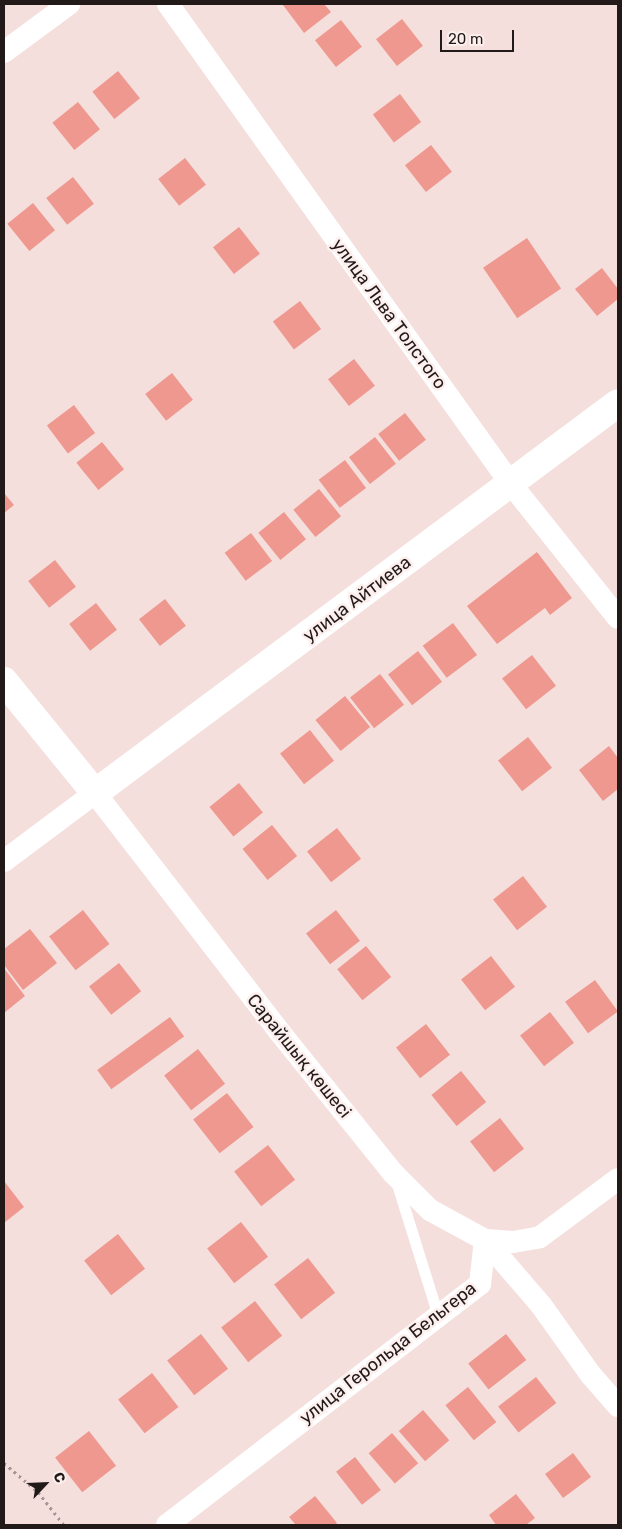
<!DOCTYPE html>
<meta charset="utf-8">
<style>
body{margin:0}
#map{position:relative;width:622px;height:1529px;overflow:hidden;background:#f5dfdd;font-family:Rubik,sans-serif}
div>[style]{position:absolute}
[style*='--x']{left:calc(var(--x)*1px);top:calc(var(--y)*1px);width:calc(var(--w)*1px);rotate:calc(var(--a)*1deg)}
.building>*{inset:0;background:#ee988f;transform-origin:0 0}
.path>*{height:3px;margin-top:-1.5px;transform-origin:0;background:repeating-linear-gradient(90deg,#a79695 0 2.5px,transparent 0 6.5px)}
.lane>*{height:11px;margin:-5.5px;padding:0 5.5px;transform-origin:5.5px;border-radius:5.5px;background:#fff}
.street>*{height:22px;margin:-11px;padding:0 11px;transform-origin:11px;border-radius:11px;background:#fff}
.secondary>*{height:28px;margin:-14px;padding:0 14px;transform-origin:14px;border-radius:14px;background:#fff}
span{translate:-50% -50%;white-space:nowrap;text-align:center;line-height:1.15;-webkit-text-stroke:5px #fcefed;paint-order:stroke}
.street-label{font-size:18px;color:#221a19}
.frame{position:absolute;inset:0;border:5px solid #221a19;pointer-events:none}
.north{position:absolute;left:20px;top:1459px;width:50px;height:50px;-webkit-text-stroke:4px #fcefed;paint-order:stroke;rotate:65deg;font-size:14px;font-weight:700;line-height:20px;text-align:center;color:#221a19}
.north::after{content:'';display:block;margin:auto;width:18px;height:22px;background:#221a19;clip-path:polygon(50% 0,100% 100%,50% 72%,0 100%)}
.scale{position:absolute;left:440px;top:30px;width:74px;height:22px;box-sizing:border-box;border:2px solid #221a19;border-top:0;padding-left:6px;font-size:15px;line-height:18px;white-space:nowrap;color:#221a19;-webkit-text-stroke:4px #fcefed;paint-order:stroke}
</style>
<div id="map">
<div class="building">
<i style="clip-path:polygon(285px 4px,324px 4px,331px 12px,304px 33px,283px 5px)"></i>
<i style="left:402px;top:19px;width:34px;height:33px;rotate:52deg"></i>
<i style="left:341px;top:20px;width:34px;height:33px;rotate:52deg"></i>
<i style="left:118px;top:71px;width:35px;height:33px;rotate:51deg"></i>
<i style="left:400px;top:94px;width:35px;height:34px;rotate:53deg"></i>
<i style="left:78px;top:102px;width:35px;height:33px;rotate:51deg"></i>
<i style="left:431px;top:145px;width:34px;height:33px;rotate:52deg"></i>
<i style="left:185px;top:158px;width:34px;height:34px;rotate:52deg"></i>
<i style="left:73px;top:177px;width:34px;height:34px;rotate:52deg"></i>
<i style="left:33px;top:203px;width:35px;height:33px;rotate:51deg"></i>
<i style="left:239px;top:227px;width:34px;height:33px;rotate:52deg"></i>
<i style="left:527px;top:238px;width:61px;height:53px;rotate:56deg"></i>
<i style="clip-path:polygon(602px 268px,618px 289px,618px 299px,597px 316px,575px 289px)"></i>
<i style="left:300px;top:301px;width:35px;height:34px;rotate:53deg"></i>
<i style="left:354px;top:359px;width:34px;height:33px;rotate:52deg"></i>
<i style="left:172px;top:373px;width:34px;height:34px;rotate:52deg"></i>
<i style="left:74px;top:405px;width:35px;height:34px;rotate:53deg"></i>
<i style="left:405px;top:413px;width:34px;height:34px;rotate:52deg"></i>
<i style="left:375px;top:437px;width:34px;height:33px;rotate:52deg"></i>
<i style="left:102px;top:442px;width:35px;height:33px;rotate:51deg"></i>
<i style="left:345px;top:460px;width:35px;height:33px;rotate:53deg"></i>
<i style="left:319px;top:489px;width:35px;height:33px;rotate:51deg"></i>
<i style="clip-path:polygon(4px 493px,14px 505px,4px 513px)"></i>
<i style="left:284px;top:512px;width:35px;height:33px;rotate:51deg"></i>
<i style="left:251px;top:533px;width:35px;height:33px;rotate:53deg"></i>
<i style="clip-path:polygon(537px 552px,572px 598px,550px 615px,545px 608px,497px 644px,467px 606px)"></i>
<i style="left:55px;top:560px;width:34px;height:34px;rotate:52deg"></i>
<i style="left:165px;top:599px;width:34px;height:33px;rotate:52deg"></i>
<i style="left:96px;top:603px;width:34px;height:34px;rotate:52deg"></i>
<i style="left:453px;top:623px;width:40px;height:38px;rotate:53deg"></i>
<i style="left:418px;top:651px;width:39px;height:38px;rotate:52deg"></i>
<i style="left:532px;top:655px;width:39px;height:38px;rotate:52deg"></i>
<i style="left:380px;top:674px;width:39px;height:38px;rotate:52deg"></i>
<i style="left:345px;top:696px;width:40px;height:38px;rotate:51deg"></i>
<i style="left:310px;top:730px;width:39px;height:38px;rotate:52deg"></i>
<i style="left:528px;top:737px;width:39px;height:38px;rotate:52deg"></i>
<i style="clip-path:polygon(609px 746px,618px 758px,618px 789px,603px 801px,579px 770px)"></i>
<i style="left:239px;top:783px;width:38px;height:38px;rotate:51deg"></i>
<i style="left:272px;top:825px;width:40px;height:38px;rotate:51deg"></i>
<i style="left:337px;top:828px;width:39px;height:38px;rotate:52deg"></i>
<i style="left:523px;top:876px;width:39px;height:38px;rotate:52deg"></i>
<i style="left:83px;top:910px;width:43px;height:43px;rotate:52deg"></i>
<i style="left:336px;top:910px;width:39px;height:38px;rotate:52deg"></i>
<i style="clip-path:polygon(30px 929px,57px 963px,23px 990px,4px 965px,4px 949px)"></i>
<i style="left:366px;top:946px;width:40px;height:37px;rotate:51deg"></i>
<i style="left:491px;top:956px;width:39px;height:38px;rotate:52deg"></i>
<i style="left:119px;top:963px;width:36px;height:38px;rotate:52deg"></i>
<i style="clip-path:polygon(4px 968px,25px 996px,4px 1013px)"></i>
<i style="left:595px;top:980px;width:39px;height:37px;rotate:54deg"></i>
<i style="left:550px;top:1012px;width:39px;height:38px;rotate:52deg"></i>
<i style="left:170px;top:1017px;width:24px;height:90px;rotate:54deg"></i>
<i style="left:426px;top:1024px;width:39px;height:38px;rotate:52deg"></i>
<i style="left:198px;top:1049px;width:44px;height:43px;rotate:52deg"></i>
<i style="left:461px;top:1071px;width:40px;height:38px;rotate:51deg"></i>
<i style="left:227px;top:1093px;width:43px;height:43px;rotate:52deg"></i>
<i style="left:500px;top:1118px;width:39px;height:38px;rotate:52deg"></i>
<i style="left:268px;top:1145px;width:44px;height:43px;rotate:52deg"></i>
<i style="clip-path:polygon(4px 1181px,24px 1207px,4px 1223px)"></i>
<i style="left:241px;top:1222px;width:44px;height:43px;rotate:52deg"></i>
<i style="left:118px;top:1234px;width:44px;height:43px;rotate:52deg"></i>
<i style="left:308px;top:1258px;width:44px;height:43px;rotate:52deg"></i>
<i style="left:255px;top:1301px;width:44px;height:43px;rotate:52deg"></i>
<i style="left:201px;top:1334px;width:44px;height:43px;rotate:52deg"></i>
<i style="left:506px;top:1334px;width:33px;height:48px;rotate:52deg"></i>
<i style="left:152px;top:1373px;width:43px;height:43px;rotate:52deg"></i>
<i style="left:536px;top:1377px;width:33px;height:48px;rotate:52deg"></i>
<i style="left:468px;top:1387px;width:45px;height:29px;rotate:51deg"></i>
<i style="left:423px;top:1410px;width:40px;height:32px;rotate:49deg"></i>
<i style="left:89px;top:1431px;width:44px;height:43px;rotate:52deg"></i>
<i style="left:392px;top:1433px;width:40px;height:31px;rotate:49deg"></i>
<i style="left:573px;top:1453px;width:30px;height:35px;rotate:53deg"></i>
<i style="left:355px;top:1457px;width:42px;height:24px;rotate:52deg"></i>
<i style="clip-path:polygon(516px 1494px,535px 1518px,526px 1525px,496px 1525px,489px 1515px)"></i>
<i style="clip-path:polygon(315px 1496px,337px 1523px,335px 1525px,296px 1525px,289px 1517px)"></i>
</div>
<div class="path">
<i style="--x:4;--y:1463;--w:45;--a:40.5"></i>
<i style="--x:38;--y:1492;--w:42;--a:51.8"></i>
</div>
<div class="lane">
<i style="--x:397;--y:1184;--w:138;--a:72.7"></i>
</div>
<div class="street">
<i style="--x:168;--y:4;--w:590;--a:54.45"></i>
<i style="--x:511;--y:484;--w:171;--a:51.4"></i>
<i style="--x:4;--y:52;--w:81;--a:-36.4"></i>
<i style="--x:4;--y:861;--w:114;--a:-36.8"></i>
<i style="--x:95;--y:793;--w:299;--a:52.3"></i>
<i style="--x:278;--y:1030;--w:184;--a:51.2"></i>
<i style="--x:393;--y:1173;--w:52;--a:45"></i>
<i style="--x:430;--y:1210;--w:63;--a:28.6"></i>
<i style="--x:485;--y:1240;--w:86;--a:49.3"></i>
<i style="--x:541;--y:1305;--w:86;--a:54.5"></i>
<i style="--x:591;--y:1375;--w:41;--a:48.9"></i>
<i style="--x:485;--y:1240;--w:28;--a:4"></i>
<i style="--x:513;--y:1242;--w:27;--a:-10"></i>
<i style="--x:540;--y:1237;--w:97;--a:-36.6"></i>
<i style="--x:167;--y:1525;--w:395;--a:-37.6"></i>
<i style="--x:480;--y:1284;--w:44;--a:-83.5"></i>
</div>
<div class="secondary">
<i style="--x:4;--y:681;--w:144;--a:50.9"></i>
<i style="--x:95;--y:793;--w:652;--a:-36.71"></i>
</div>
<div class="street-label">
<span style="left:389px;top:314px;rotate:54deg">улица Льва Толстого</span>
<span style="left:357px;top:599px;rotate:-37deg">улица Айтиева</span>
<span style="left:299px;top:1056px;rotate:51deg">Сарайшық көшесі</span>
<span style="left:388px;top:1353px;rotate:-38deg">улица Герольда Бельгера</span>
</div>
<div class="frame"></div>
<div class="north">С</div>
<div class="scale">20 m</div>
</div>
